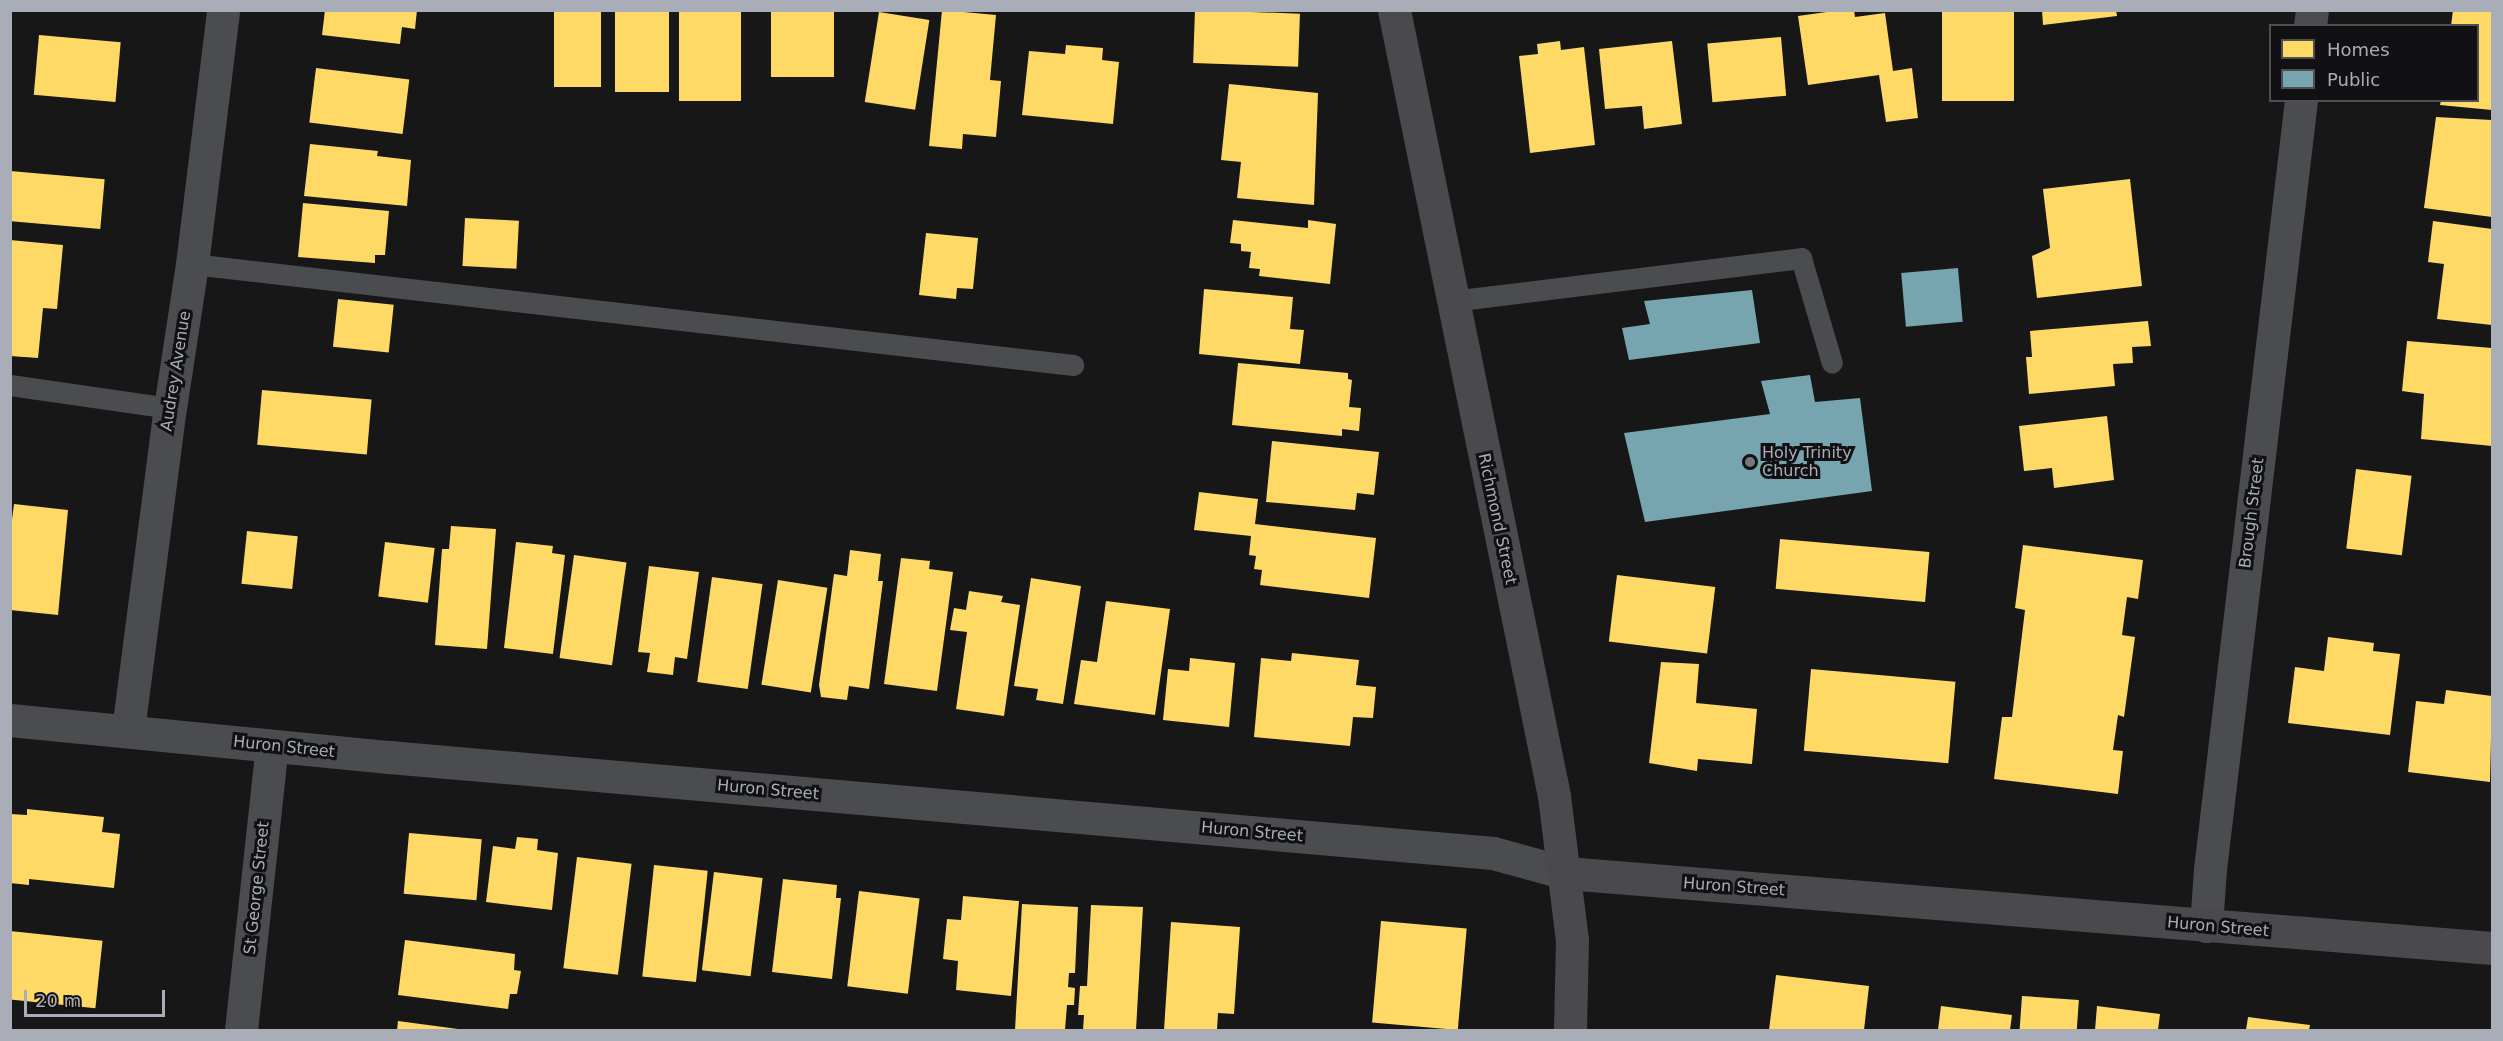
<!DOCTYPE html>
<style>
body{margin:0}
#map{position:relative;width:2503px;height:1041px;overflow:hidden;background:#171717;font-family:"DejaVu Sans",sans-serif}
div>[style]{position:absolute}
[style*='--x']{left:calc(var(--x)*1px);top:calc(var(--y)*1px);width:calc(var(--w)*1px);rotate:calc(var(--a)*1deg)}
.homes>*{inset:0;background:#ffd966;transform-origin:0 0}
.public>*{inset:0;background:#76a5af;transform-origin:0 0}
.lane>*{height:21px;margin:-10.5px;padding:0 10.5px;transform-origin:10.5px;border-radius:10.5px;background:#4b4c50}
.street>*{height:33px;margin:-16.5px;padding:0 16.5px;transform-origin:16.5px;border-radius:16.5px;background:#4b4c50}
.secondary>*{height:33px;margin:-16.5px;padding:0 16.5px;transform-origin:16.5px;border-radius:16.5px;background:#4a4a4e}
.dots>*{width:16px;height:16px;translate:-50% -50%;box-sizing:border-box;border:3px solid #111113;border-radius:50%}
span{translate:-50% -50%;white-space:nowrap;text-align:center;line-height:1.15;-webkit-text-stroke:6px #111113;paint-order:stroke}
.street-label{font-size:16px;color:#a8adb8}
.poi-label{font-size:16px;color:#a8adb8}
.left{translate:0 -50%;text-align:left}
.frame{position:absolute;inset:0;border:12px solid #a8adb8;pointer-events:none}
.legend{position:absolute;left:2269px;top:24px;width:210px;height:78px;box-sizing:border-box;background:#111113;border:2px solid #4d4f55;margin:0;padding:8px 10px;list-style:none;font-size:18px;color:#a8adb8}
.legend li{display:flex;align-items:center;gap:12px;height:30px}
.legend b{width:30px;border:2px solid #4d4f55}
.scale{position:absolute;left:24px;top:990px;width:141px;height:27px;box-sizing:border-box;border:3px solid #a8adb8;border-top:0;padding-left:8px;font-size:18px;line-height:21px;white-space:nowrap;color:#a8adb8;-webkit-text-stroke:4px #111113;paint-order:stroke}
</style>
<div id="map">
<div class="homes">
<i style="clip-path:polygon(325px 10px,417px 10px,415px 29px,402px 27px,400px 44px,322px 35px)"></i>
<i style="left:554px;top:10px;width:47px;height:77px"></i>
<i style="left:615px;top:10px;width:54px;height:82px"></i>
<i style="left:679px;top:10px;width:62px;height:91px"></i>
<i style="left:771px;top:10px;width:63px;height:67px"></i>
<i style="clip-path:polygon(942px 10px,996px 15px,990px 80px,1001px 81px,996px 137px,963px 134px,962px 149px,929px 146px)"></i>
<i style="left:1195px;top:10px;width:105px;height:53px;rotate:2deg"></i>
<i style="clip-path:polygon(1841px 10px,1854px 10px,1855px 17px,1885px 13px,1893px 71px,1912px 68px,1918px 118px,1886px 122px,1879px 75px,1808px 85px,1798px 16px)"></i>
<i style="left:1942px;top:10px;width:72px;height:91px"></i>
<i style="clip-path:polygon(2042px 10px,2116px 10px,2117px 16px,2043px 25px)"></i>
<i style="clip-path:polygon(2453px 10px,2492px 10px,2492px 110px,2440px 105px,2441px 100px,2478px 100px,2478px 26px,2451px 26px)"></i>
<i style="left:879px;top:12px;width:51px;height:91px;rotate:9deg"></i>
<i style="left:39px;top:35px;width:82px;height:60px;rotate:5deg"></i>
<i style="left:1781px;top:37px;width:59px;height:74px;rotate:85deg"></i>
<i style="clip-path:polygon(1560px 41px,1561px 50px,1584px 47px,1595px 145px,1530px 153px,1519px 56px,1538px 54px,1537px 44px)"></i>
<i style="clip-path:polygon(1672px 41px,1682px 124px,1644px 129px,1642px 106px,1605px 109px,1599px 49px)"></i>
<i style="clip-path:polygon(1066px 45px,1103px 48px,1102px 60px,1119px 62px,1113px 124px,1022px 115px,1029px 51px,1065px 54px)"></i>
<i style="left:316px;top:68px;width:94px;height:55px;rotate:7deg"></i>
<i style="clip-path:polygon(1229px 84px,1318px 93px,1314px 205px,1237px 198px,1241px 162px,1221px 160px)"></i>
<i style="clip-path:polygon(2436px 117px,2492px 120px,2492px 217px,2424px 208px)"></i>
<i style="clip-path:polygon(310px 144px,378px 151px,377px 156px,411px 160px,407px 206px,304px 196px)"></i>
<i style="left:10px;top:171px;width:95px;height:50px;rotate:5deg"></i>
<i style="clip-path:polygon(2130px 179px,2142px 286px,2037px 298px,2032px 256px,2050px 248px,2043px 189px)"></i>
<i style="clip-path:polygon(303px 203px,389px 211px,385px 255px,375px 255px,375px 263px,298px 257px)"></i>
<i style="left:465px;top:218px;width:54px;height:48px;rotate:3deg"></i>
<i style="clip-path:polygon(1233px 220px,1308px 228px,1308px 220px,1336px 224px,1330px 284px,1259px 276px,1260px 269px,1249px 268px,1251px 252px,1241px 251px,1241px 244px,1230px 243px)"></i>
<i style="clip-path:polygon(2433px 221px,2492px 229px,2492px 325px,2437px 319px,2444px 264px,2428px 262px)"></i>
<i style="clip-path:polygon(926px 233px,978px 238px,973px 289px,957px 288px,956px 299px,919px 295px)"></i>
<i style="clip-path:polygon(10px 240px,63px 245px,57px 309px,43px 308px,38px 358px,10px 356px)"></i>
<i style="clip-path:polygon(1204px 289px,1293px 297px,1290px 329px,1304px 330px,1300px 364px,1199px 354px)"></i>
<i style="left:338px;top:299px;width:56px;height:48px;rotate:6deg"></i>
<i style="clip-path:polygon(2148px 321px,2151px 346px,2132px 347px,2133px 363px,2113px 364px,2115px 386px,2029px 394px,2026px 357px,2032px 357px,2030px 331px)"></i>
<i style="clip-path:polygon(2407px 341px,2492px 348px,2492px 446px,2421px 439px,2424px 394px,2402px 391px)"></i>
<i style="clip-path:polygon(1238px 363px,1348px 373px,1348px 379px,1352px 380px,1349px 407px,1361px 408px,1359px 431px,1342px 429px,1342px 436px,1232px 425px)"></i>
<i style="left:262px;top:390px;width:110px;height:55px;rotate:5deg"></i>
<i style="clip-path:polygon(2107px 416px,2114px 480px,2054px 488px,2052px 468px,2024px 471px,2019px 426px)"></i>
<i style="clip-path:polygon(1272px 441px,1379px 452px,1374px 495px,1357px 493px,1355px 510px,1266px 502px)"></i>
<i style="left:2356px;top:469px;width:56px;height:80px;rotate:7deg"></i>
<i style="clip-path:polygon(1199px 492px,1258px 499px,1255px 524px,1376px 538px,1369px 598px,1260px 585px,1262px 570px,1254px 569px,1256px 556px,1249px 555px,1251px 536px,1194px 530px)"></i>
<i style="clip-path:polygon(14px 504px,68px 510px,58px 615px,10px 610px,10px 535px)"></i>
<i style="clip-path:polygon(451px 526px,496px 529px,487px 649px,435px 645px,442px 549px,449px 549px)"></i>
<i style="left:247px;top:531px;width:51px;height:53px;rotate:6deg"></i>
<i style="left:1780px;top:539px;width:150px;height:50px;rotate:5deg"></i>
<i style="left:385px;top:542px;width:50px;height:55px;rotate:7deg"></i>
<i style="clip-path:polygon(516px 542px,553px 546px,552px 553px,565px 555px,553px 654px,504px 648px)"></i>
<i style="clip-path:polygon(2023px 545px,2143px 560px,2138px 599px,2127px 597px,2122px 635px,2135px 637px,2124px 717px,2118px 715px,2113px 750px,2123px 751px,2118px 794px,1994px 779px,2002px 717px,2012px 717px,2025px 610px,2015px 608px)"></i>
<i style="clip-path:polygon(850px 550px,881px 554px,878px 581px,883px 581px,869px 689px,849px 686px,847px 700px,821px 697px,819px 685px,834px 574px,847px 576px)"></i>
<i style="left:574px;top:555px;width:53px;height:104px;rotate:8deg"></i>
<i style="clip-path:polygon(901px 558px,930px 561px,929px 569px,953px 572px,937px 691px,884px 684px)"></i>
<i style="clip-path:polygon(649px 566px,699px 572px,687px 659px,675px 657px,673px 675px,647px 672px,650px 653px,638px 652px)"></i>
<i style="left:1617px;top:575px;width:99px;height:67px;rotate:7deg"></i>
<i style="left:712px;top:577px;width:51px;height:106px;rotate:8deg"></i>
<i style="clip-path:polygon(1031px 578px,1081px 586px,1063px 704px,1036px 700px,1038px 689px,1014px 686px)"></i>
<i style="left:778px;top:580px;width:50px;height:106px;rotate:9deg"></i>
<i style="clip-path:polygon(969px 591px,1003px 596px,1001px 602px,1020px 605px,1004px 716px,956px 709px,967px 632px,950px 630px,954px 608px,966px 610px)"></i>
<i style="clip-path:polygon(1106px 601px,1170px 609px,1155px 715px,1074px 704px,1081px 660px,1097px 662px)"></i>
<i style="clip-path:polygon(2328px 637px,2374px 643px,2373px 651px,2400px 654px,2390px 735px,2288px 723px,2295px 667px,2324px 671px)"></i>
<i style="clip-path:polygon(1292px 653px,1359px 660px,1356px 685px,1376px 687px,1373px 718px,1353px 717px,1350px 746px,1254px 737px,1261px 658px,1291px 661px)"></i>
<i style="clip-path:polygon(1190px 658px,1235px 663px,1229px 727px,1163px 720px,1168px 669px,1189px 671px)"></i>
<i style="clip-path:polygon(1661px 662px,1699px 664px,1696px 703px,1757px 709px,1752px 764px,1698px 759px,1697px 771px,1649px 763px)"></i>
<i style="left:1811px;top:669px;width:145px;height:82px;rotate:5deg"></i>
<i style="clip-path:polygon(2446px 690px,2492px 696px,2490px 782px,2408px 772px,2416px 701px,2444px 704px)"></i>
<i style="clip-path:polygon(27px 809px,104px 817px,102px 832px,120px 834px,114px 888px,29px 879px,29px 885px,10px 883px,10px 814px,27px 815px)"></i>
<i style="left:409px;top:833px;width:73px;height:61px;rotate:5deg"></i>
<i style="clip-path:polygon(517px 837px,538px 839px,537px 850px,558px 853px,552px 910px,486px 902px,493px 846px,515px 849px)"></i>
<i style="left:577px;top:857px;width:55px;height:112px;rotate:7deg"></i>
<i style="left:654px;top:865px;width:54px;height:112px;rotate:6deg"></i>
<i style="left:714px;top:872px;width:49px;height:99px;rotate:7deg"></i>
<i style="clip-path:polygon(783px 879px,837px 885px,836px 898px,841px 898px,832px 979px,772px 972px)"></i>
<i style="left:859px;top:891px;width:61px;height:96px;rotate:7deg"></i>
<i style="clip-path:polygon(963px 896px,1019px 901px,1011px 996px,956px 990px,958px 961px,943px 959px,947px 919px,961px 920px)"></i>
<i style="clip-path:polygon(1022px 904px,1078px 907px,1075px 973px,1069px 973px,1068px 987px,1075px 988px,1074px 1005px,1067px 1005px,1065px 1030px,1015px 1030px)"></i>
<i style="clip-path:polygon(1091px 905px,1143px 907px,1136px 1030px,1083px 1030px,1084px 1015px,1078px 1015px,1080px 986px,1087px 986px)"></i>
<i style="left:1381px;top:921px;width:86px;height:102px;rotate:5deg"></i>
<i style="clip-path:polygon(1171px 922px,1240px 927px,1234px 1014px,1218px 1013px,1217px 1030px,1164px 1030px)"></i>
<i style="left:10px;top:931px;width:93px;height:68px;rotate:6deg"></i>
<i style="clip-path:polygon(405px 940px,515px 954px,514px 970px,521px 971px,517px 994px,510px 994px,508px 1009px,398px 995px)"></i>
<i style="clip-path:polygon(1776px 975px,1869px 986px,1864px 1030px,1769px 1030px)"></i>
<i style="left:2022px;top:996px;width:57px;height:34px;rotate:4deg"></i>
<i style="clip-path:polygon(1941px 1006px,2012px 1015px,2010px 1030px,1938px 1030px)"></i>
<i style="clip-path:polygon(2097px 1006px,2160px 1014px,2158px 1030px,2095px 1030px)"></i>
<i style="clip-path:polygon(2248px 1017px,2310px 1025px,2309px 1030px,2246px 1030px)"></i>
<i style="clip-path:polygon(398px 1021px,458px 1029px,458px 1030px,397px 1030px)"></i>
</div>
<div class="public">
<i style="left:1958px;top:268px;width:54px;height:57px;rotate:85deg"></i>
<i style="clip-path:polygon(1752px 290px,1760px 343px,1629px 360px,1622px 328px,1650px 324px,1644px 301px)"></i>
<i style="clip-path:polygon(1810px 375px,1815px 402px,1860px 398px,1872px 491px,1645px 522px,1624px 433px,1770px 414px,1761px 381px)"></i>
</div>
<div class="lane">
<i style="--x:192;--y:264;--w:887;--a:6.54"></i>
<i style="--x:1452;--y:301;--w:352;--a:-7"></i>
<i style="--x:1801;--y:258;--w:109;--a:73.6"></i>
<i style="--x:10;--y:385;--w:162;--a:8.2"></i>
</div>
<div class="street">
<i style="--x:2310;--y:26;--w:16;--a:-83"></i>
<i style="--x:10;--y:720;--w:381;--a:5.6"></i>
<i style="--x:389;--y:757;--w:1108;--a:4.97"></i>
<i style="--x:1493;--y:853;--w:76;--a:15.3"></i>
<i style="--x:128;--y:730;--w:325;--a:-82.6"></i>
<i style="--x:170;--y:408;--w:146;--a:-81.3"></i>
<i style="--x:192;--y:264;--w:256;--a:-83"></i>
<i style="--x:2206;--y:926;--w:57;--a:-86"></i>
<i style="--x:2210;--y:869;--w:774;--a:-83.25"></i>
<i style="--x:241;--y:1030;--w:286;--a:-83.8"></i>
</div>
<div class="secondary">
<i style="--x:1394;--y:10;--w:802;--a:78.49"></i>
<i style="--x:1554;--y:796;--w:145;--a:82.9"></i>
<i style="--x:1572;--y:940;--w:90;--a:91.3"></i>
<i style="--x:1566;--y:873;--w:929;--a:4.63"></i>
</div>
<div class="dots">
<i style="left:1750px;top:462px;background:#757880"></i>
</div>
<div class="street-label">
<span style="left:176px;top:371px;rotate:-81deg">Audrey Avenue</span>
<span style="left:2252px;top:513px;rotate:-83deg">Brough Street</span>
<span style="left:1497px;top:519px;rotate:78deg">Richmond Street</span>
<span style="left:284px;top:747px;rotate:6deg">Huron Street</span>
<span style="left:768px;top:790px;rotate:5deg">Huron Street</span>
<span style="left:1252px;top:832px;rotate:5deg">Huron Street</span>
<span style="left:1734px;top:887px;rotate:4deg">Huron Street</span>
<span style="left:257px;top:888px;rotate:-84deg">St George Street</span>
<span style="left:2218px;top:927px;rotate:5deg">Huron Street</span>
</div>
<div class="poi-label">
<span class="left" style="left:1762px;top:462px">Holy Trinity<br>Church</span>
</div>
<div class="frame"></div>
<ul class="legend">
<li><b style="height:16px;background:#ffd966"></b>Homes</li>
<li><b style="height:16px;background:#76a5af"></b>Public</li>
</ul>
<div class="scale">20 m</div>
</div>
